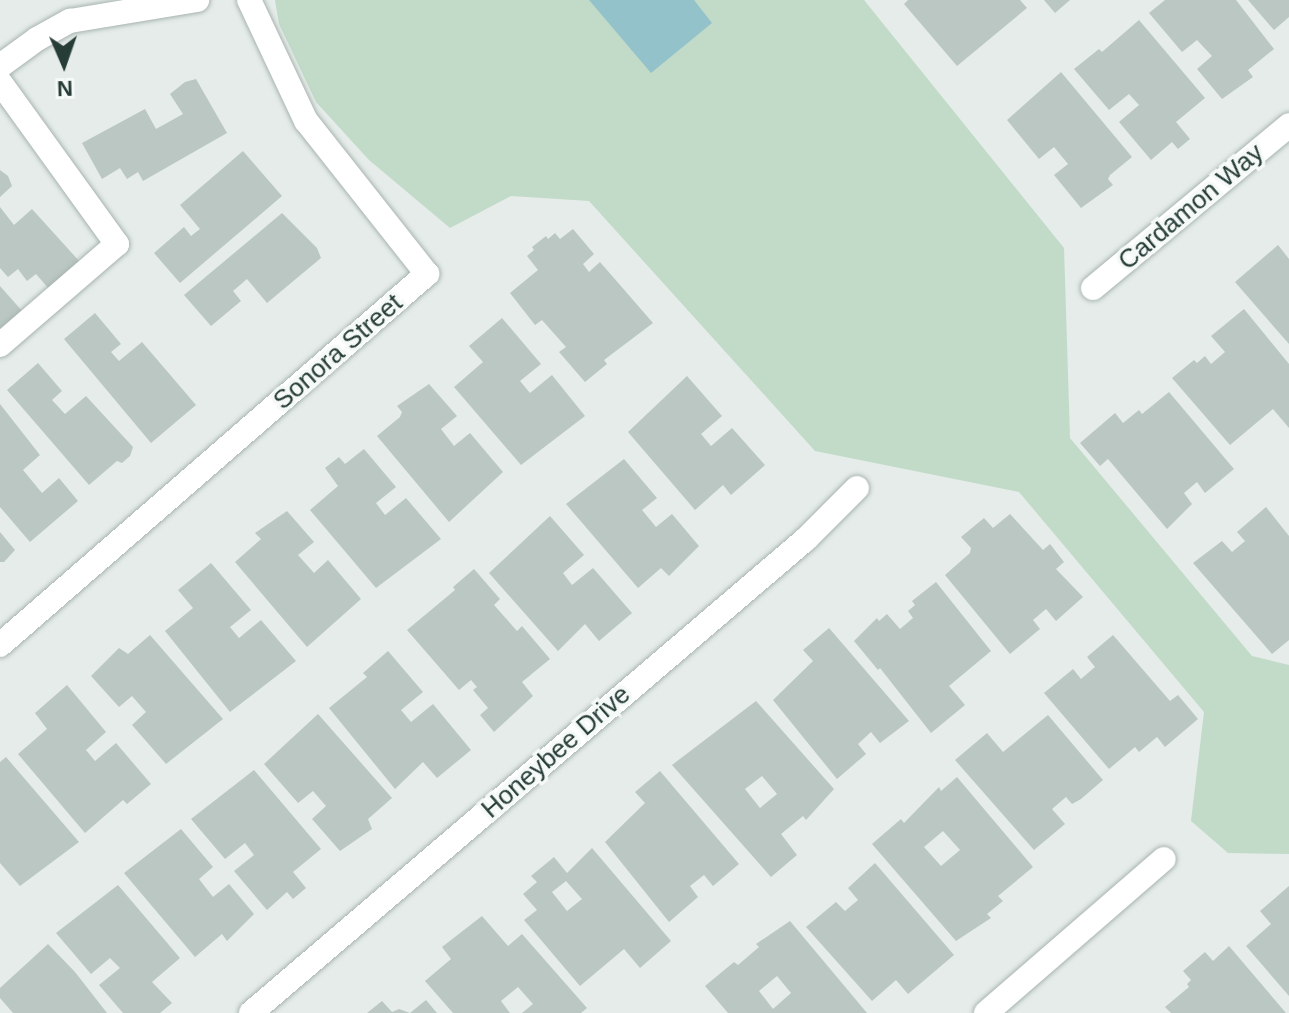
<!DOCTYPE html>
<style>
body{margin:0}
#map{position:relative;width:1289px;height:1013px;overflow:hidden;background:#e5ece9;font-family:Arial,sans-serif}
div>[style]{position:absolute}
.green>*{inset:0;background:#c1dbc8}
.water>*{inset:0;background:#94c2ca}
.building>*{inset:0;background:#bbc7c2}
.roads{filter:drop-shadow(0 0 2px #a8b4b0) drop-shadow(0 0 2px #a8b4b0)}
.minor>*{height:24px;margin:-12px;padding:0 12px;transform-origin:12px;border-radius:12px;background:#fff}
span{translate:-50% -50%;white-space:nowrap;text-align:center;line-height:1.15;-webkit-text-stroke:7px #f5f9f7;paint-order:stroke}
.street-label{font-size:26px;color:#263c36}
.north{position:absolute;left:24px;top:24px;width:80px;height:80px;-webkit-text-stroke:6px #f5f9f7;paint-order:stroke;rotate:178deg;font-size:22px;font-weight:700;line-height:32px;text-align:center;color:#263c36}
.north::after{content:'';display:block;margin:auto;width:28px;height:36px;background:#263c36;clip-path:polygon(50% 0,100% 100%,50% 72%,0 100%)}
</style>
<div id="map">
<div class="green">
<i style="clip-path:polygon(275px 0,864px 0,1064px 248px,1070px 438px,1252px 656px,1289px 665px,1289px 854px,1228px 853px,1191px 821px,1204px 712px,1019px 492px,815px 451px,589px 201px,511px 196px,450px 228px,369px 160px,316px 102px,279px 24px)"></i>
</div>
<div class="water">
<i style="clip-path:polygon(589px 0,694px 0,712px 23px,651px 73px)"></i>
</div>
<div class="building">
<i style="clip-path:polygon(908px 0,1020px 0,1027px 8px,957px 66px,904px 4px)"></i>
<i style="clip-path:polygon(1044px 0,1070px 0,1055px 13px)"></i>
<i style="clip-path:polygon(1165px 0,1236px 0,1274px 49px,1248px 70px,1253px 77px,1222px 99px,1197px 69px,1212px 56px,1197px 40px,1182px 52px,1149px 13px)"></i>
<i style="clip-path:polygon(1248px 0,1289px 0,1289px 17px,1274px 30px)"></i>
<i style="clip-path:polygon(1139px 20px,1205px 98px,1176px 122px,1190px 139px,1178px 149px,1172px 142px,1151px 160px,1119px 122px,1139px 105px,1129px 94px,1109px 110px,1074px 69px,1099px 49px,1102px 52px)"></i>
<i style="clip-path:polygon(1061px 72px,1132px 157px,1110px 175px,1108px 179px,1113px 185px,1081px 208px,1054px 175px,1068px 164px,1054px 147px,1039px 159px,1007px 120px)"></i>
<i style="clip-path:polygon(196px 79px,227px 133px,143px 181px,138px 172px,127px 179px,120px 168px,102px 179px,82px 143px,145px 109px,156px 129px,183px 114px,170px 94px,185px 82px)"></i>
<i style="clip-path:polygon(243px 151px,282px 196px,180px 283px,154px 253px,184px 227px,191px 236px,200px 229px,180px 205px)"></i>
<i style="clip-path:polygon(0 170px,8px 176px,12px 186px,0 197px)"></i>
<i style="clip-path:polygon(0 207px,14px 225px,32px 209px,80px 262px,49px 289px,36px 274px,27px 281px,18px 269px,8px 277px,0 268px)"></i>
<i style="clip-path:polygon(282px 213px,317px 248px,321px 258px,267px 303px,247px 279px,233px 291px,241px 301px,211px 326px,184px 295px)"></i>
<i style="clip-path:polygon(573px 229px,594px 254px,583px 264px,589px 272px,600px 262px,653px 323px,604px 360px,607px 364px,585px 382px,559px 352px,566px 347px,542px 320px,535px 325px,510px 293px,538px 270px,527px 256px,534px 250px,532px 247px,546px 236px,548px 239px,555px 233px,560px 239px)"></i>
<i style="clip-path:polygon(1278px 245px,1289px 259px,1289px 344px,1235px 282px)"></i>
<i style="clip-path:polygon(0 286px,23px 312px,0 331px)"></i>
<i style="clip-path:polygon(1244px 309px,1289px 364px,1289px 428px,1273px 409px,1230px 445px,1172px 378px,1194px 360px,1197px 363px,1205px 356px,1211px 364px,1225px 352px,1211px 336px)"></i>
<i style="clip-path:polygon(95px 313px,121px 344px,111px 352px,119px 361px,142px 342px,196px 405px,151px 443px,64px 339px)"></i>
<i style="clip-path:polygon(502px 318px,541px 364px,520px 381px,530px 393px,552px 375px,585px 416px,521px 465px,454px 387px,483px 362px,469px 346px)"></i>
<i style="clip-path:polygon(38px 363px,62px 391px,52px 400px,65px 414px,86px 396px,133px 447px,130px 456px,122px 463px,117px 461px,89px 485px,7px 390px)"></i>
<i style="clip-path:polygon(687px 376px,722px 416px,701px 434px,711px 446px,732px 428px,765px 465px,731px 495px,723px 485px,695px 510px,628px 432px)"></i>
<i style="clip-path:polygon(429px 384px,457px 416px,441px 429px,454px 446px,470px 433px,503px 472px,449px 522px,377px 436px,400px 417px,402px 412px,397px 406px)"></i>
<i style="clip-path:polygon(1169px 392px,1234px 469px,1205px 493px,1197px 482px,1184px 493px,1192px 504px,1167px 529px,1108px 459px,1100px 466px,1080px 443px,1115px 413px,1123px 423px,1139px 410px,1142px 414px)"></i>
<i style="clip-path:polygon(0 404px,40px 455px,23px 470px,42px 493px,59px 478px,78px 501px,30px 542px,0 507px)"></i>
<i style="clip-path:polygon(364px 449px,396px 487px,376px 503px,385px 515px,406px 498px,441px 539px,376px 588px,310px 510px,338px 486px,325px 468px,339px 457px,345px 464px)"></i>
<i style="clip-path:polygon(624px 459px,657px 498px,642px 510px,656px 527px,672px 514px,699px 546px,669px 576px,661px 568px,638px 588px,566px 504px)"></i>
<i style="clip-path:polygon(1266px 507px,1289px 536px,1289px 640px,1272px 654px,1193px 563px,1222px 541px,1232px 552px,1245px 541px,1237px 532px)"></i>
<i style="clip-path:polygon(287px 511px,314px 542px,298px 555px,314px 573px,328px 560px,361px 599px,307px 647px,235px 562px,261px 539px,255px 533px)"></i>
<i style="clip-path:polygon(1010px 514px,1043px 550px,1050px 544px,1064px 562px,1056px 569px,1083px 597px,1056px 621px,1046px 609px,1033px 620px,1040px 629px,1010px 654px,945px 575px,970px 553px,971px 548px,961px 537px,984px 518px,993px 528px)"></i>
<i style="clip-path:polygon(550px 516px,584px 555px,563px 573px,572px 585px,593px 568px,632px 613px,599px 641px,585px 624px,558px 651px,489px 573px)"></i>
<i style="clip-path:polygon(0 532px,15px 550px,4px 562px,0 562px)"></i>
<i style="clip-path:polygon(211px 563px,251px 610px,230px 627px,239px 638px,261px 620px,296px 661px,230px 712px,165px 631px,193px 608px,178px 590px)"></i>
<i style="clip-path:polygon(474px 569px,500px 599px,494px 605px,517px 631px,522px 626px,550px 659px,522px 682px,533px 696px,494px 732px,480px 715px,488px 708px,473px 690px,477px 687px,471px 680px,459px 690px,407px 630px,455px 590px,453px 587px)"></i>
<i style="clip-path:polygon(936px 582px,991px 651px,949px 686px,965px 705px,931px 733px,880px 668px,878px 670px,854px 641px,877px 618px,879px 621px,887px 614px,900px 629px,913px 618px,908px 611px,915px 605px,912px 601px)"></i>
<i style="clip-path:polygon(829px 628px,909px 721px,880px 743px,871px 732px,858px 744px,866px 754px,837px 779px,773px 700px,813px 661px,803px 650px)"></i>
<i style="clip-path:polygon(150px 635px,223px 719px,166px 764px,132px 725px,146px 712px,132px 696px,119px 707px,91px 676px,119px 648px,128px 654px)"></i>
<i style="clip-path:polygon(1113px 635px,1170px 701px,1178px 695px,1198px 719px,1165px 747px,1157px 737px,1139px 752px,1135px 747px,1109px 769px,1044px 693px,1073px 669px,1081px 679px,1095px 667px,1087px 657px)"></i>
<i style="clip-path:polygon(388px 651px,423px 692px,401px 710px,411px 722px,433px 704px,471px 750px,437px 778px,423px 762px,395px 789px,329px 708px,367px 677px,363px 673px)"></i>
<i style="clip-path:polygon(67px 685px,106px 732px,86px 750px,95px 761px,116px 743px,151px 784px,127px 804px,123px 800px,85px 833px,18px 754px,47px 729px,35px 713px)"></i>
<i style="clip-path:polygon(evenodd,756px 701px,834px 789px,806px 820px,803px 816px,781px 834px,797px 855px,771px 877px,672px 765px,756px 701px,762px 776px,777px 794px,760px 808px,745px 789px,762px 776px)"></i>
<i style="clip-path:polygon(318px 714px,392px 798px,368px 819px,372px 829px,340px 851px,312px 819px,326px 806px,313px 791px,298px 803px,264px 764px)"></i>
<i style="clip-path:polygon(1048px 715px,1103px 780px,1081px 799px,1072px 804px,1066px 797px,1052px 809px,1065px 824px,1034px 850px,955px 760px,987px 733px,1003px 752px)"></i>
<i style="clip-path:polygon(6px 757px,79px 842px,20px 886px,0 863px,0 762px)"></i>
<i style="clip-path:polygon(254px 770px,321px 849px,293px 872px,306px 888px,293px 899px,287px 892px,267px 910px,234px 871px,254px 855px,245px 843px,225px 859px,191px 819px)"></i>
<i style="clip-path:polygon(660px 771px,739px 864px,713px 886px,704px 875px,690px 886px,698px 897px,669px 922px,605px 842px,645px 803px,635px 792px)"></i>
<i style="clip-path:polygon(evenodd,957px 777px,1033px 867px,998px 896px,1003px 901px,987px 914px,991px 918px,956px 941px,872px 844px,901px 819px,904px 823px,939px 787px,941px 791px,957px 777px,943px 831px,960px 850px,941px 866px,924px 847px,943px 831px)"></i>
<i style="clip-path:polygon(181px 829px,213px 867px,199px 879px,213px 897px,229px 884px,254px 914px,227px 941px,222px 934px,195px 957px,124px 873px)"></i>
<i style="clip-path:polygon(evenodd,592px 848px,671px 941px,640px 968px,624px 949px,580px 986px,524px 920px,537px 910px,523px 894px,537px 882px,531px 876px,554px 857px,567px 873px,592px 848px,566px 881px,582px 899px,567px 911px,552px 892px,566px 881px)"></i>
<i style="clip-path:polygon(875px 863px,954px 955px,908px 994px,896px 980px,872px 1001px,806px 927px,836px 902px,845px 911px,858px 900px,848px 888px)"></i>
<i style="clip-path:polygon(118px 885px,180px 958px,152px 982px,172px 1003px,160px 1013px,123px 1013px,99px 985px,120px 968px,110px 958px,91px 974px,56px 933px)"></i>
<i style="clip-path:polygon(1289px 886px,1289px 996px,1246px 946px,1271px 924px,1260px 911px)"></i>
<i style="clip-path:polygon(482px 916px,508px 946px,522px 934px,587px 1008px,581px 1013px,522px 1013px,533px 1004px,518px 987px,501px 1001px,510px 1013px,453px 1013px,425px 981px,451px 959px,442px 947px)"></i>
<i style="clip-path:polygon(evenodd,790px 921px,867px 1013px,728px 1013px,705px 986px,734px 962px,738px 965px,759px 947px,756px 944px,790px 921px,777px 976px,791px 993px,773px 1009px,759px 991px,777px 976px)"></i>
<i style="clip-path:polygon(48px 944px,75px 972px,107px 1013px,13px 1013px,0 998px,0 988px)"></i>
<i style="clip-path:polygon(1229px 946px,1286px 1013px,1171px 1013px,1165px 1007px,1189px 987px,1187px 984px,1191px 980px,1183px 971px,1205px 952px,1213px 961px)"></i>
<i style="clip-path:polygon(426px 1000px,437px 1013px,367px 1013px,382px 1001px,392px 1012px,399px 1009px,410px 1013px)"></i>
</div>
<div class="roads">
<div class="minor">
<i style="left:0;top:66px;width:46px;rotate:-36.1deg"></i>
<i style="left:37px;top:39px;width:38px;rotate:-29deg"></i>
<i style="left:70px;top:21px;width:129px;rotate:-9.4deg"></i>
<i style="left:0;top:82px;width:200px;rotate:54.2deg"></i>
<i style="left:117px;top:244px;width:155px;rotate:139.2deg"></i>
<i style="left:1093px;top:288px;width:255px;rotate:-39.7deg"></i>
<i style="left:0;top:645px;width:566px;rotate:-40.99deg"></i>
<i style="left:427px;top:274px;width:195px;rotate:-128.3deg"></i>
<i style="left:306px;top:121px;width:134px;rotate:-115.2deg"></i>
<i style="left:251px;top:1013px;width:730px;rotate:-40.5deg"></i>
<i style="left:806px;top:539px;width:72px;rotate:-45deg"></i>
<i style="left:986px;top:1013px;width:235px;rotate:-40.9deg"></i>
</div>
</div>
<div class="street-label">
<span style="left:1191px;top:207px;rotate:-40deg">Cardamon Way</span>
<span style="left:338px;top:352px;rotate:-41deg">Sonora Street</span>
<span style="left:556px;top:752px;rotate:-41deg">Honeybee Drive</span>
</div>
<div class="north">N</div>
</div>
